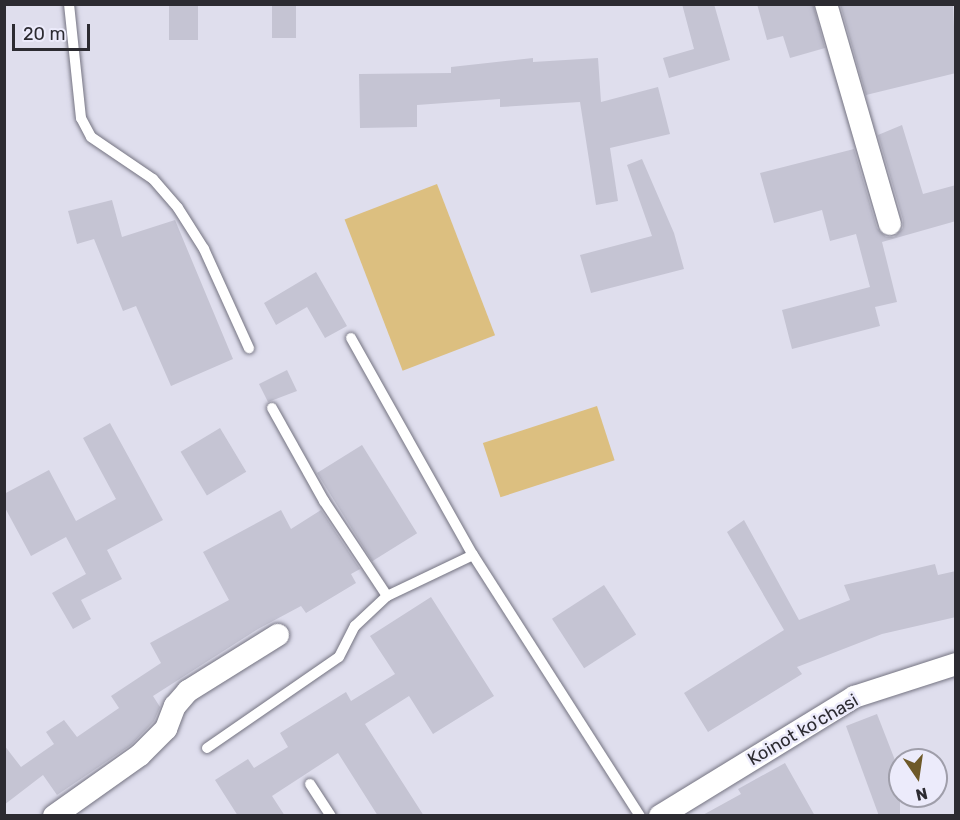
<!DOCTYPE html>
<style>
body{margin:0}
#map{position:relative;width:960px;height:820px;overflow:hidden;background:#dfdeed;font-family:Rubik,sans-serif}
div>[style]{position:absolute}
.green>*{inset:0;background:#dcbf80;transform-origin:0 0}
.building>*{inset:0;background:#c5c4d3;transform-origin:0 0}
.roads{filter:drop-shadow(0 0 2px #747381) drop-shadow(0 0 2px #747381)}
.lane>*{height:10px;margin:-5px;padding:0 5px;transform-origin:5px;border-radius:5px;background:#fff}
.street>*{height:22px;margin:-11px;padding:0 11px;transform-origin:11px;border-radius:11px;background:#fff}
span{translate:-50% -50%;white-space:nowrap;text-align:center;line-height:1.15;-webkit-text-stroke:5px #ecebfb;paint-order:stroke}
.street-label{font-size:18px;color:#2c2b31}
.frame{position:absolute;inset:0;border:6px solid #2c2b31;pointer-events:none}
.north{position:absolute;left:888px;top:748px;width:60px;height:60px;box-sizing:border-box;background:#ecebfb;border:2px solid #9f9eaa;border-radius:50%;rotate:167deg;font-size:16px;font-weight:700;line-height:24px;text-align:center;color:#2c2b31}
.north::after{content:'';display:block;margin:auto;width:21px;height:27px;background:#6e5928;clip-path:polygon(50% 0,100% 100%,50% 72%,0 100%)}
.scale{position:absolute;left:12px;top:24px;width:78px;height:27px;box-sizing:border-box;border:3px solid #2c2b31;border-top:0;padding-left:8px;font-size:18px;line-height:21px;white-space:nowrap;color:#2c2b31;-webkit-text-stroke:4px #ecebfb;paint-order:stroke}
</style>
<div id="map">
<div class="green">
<i style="left:437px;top:184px;width:162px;height:99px;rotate:69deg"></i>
<i style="left:597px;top:406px;width:57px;height:120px;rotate:72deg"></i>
</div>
<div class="building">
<i style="left:169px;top:4px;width:29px;height:36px"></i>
<i style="left:272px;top:4px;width:24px;height:34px"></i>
<i style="clip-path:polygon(682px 4px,714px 4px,730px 60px,669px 78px,663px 58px,694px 49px)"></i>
<i style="clip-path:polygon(757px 4px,813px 4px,825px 48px,790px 58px,783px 36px,767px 40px)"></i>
<i style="clip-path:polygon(840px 4px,953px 4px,956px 73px,866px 95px)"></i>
<i style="clip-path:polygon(533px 58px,533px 62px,598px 58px,601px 102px,658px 87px,670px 134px,610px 148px,618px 201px,596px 205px,580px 102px,500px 107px,500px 99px,417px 105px,417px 127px,360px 128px,359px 74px,451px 73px,451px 67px)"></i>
<i style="clip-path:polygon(902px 125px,923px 194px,956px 185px,956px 221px,882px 242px,897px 302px,875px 307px,880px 326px,792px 349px,782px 310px,870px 287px,856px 234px,830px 241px,822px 210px,774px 223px,760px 173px,854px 149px,877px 228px,886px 237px,894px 237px,903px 228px,903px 220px,878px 135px)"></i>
<i style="clip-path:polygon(642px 159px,674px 233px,684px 269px,591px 293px,580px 255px,652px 236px,627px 165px)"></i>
<i style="clip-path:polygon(112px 200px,122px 237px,175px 220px,233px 359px,171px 386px,136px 306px,123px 311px,94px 239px,77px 244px,68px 211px)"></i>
<i style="clip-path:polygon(316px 272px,347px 326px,325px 338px,307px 307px,276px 325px,264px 303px)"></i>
<i style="clip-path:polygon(287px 370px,297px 391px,268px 402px,259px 384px)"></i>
<i style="clip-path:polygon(110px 423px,163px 520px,107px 550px,122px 579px,81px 600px,91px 619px,73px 629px,52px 593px,86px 574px,66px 537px,31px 556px,4px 506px,4px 494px,49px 470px,76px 521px,116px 499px,83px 438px)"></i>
<i style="left:220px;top:428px;width:51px;height:46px;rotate:59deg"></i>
<i style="left:362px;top:445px;width:104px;height:53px;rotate:58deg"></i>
<i style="clip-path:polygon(281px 510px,291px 529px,321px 510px,360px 569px,351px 574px,356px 583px,306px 613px,301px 606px,258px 629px,153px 696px,160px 707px,154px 721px,131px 745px,57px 795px,43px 775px,4px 805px,4px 745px,21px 767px,54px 744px,46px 732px,64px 720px,77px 737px,119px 708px,111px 696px,161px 663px,150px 643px,229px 600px,203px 552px)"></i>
<i style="clip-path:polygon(744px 520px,799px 620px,850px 600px,844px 585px,935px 564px,938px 575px,956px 571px,956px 617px,882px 634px,797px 667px,802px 674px,708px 732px,684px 693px,784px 630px,727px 532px)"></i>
<i style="left:604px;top:585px;width:59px;height:62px;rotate:57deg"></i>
<i style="clip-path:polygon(431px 597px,494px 696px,433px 734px,409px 696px,365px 724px,424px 816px,378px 816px,338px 753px,272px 796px,285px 816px,238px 816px,215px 780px,248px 759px,254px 768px,288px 747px,280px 733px,346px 692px,351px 701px,395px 674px,370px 636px)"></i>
<i style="clip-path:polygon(877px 714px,900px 773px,900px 816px,879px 816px,846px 726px)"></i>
<i style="clip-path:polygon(785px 763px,815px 816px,701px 816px,741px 794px,738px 789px)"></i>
</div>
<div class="roads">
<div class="lane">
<i style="left:69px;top:4px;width:115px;rotate:84deg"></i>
<i style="left:81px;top:118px;width:21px;rotate:62deg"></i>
<i style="left:91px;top:137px;width:75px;rotate:34.1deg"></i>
<i style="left:153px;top:179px;width:38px;rotate:49deg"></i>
<i style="left:178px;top:208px;width:49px;rotate:57.6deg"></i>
<i style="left:204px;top:249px;width:109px;rotate:65.6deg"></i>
<i style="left:351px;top:338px;width:249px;rotate:60.7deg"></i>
<i style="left:473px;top:555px;width:310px;rotate:57.4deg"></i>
<i style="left:272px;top:408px;width:107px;rotate:60.8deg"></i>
<i style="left:324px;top:501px;width:114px;rotate:56.4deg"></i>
<i style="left:207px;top:748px;width:160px;rotate:-34.6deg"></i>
<i style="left:339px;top:657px;width:35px;rotate:-63deg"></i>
<i style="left:355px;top:626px;width:44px;rotate:-43.2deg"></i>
<i style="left:387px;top:596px;width:95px;rotate:-25.5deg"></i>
<i style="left:310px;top:784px;width:38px;rotate:57deg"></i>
</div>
<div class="street">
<i style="left:826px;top:4px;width:229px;rotate:73.8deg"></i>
<i style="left:54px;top:816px;width:105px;rotate:-35.3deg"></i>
<i style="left:140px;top:755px;width:37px;rotate:-45deg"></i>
<i style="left:166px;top:729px;width:25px;rotate:-69deg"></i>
<i style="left:175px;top:706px;width:20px;rotate:-49deg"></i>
<i style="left:188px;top:691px;width:106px;rotate:-31.9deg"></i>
<i style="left:660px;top:816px;width:228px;rotate:-31.5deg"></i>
<i style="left:854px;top:697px;width:107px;rotate:-17.9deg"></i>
</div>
</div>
<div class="street-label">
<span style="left:803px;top:730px;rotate:-30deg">Koinot ko'chasi</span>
</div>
<div class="frame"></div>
<div class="north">N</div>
<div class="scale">20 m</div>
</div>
